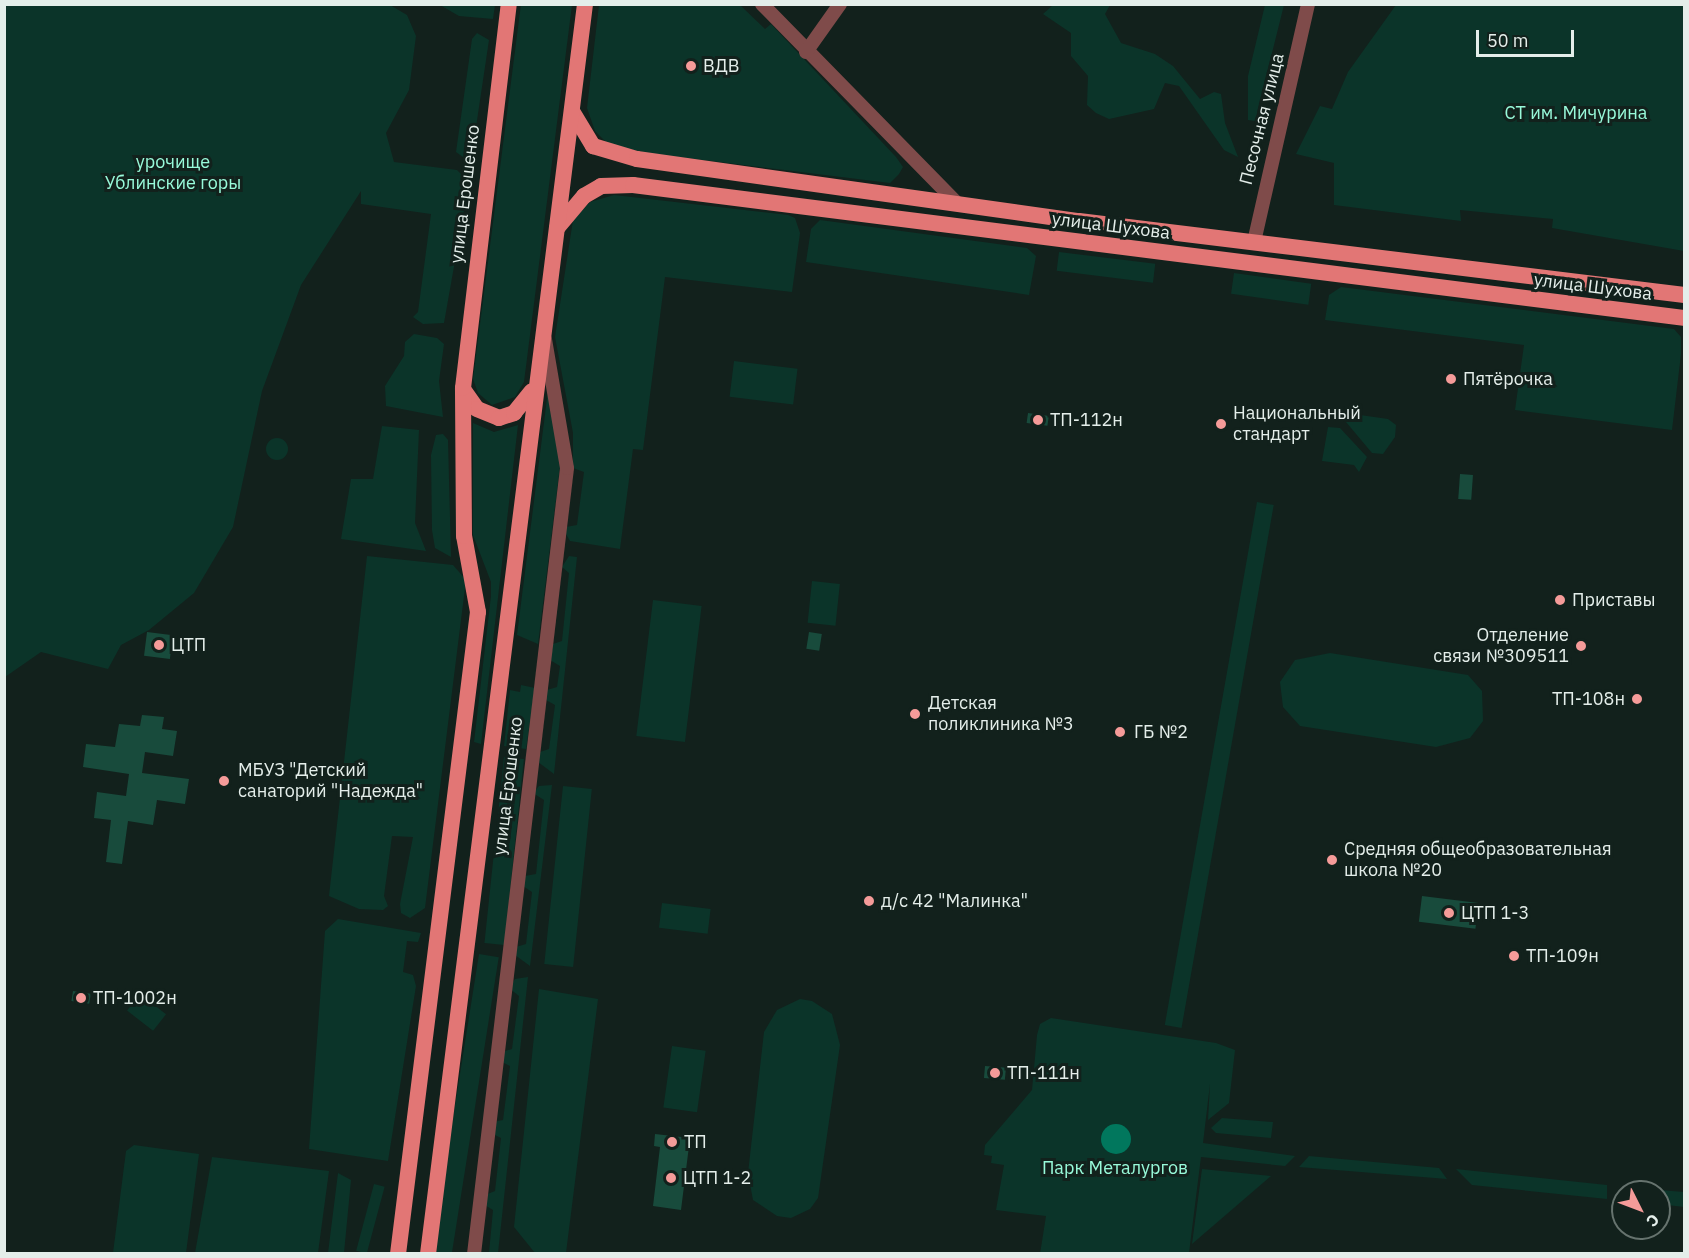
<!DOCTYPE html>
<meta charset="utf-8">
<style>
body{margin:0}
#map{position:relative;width:1689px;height:1258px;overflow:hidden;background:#12211c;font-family:"IBM Plex Sans",sans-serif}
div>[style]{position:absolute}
.green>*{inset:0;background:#0b3429;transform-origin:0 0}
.round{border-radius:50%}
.water>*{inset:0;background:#01775d}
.building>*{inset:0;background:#184b3c;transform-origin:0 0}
.minor>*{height:14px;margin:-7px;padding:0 7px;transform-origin:7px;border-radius:7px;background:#7f4b4a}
.major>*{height:16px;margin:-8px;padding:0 8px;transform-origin:8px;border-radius:8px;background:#e27675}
.dots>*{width:16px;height:16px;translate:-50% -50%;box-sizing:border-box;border:3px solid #12211c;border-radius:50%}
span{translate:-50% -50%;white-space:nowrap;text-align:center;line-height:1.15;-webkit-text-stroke:6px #12211c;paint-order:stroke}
.poi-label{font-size:18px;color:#e4eeea}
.left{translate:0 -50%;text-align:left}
.right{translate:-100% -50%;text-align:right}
.park-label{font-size:18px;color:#98fada}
.street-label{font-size:18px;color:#e4eeea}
.frame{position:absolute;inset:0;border:6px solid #e4eeea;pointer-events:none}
.north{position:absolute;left:1611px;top:1180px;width:60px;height:60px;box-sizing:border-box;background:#12211c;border:2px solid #66736e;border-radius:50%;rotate:132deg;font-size:16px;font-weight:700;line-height:24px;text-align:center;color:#e4eeea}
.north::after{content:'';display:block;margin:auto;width:21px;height:27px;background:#f59b99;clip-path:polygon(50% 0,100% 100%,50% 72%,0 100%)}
.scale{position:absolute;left:1476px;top:30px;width:98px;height:27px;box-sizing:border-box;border:3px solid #e4eeea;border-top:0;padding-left:8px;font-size:18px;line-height:21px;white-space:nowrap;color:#e4eeea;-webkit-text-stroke:4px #12211c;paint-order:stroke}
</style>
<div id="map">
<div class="green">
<i style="clip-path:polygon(521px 4px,572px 5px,524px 382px,515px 397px,492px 405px,478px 393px,473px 379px)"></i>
<i style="clip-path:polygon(390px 5px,407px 15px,416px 36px,409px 90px,386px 133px,394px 162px,457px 170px,469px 182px,444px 323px,423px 324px,413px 317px,418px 312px,431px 214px,361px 204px,361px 191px,301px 285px,262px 391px,233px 527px,194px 593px,149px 630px,121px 645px,108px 669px,41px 652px,5px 677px,5px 5px)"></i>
<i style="clip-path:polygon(440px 5px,495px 4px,495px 5px,493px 19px,459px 16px)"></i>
<i style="clip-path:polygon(599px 5px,740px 5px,765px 29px,771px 24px,896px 157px,903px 167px,899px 174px,890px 183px,646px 153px,608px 144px,595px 131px,587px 108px)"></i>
<i style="clip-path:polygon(1053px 5px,1110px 5px,1105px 14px,1121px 43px,1155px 54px,1173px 66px,1200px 99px,1214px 92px,1221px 94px,1225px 123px,1238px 157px,1224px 150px,1179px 86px,1165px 83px,1154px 109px,1109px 119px,1096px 113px,1087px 105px,1088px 76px,1071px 56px,1071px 33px,1043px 14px)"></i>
<i style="clip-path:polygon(1265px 5px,1284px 5px,1255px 121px,1248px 120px,1248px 76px)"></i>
<i style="clip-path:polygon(1396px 5px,1684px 5px,1684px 251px,1552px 228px,1553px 219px,1460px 210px,1461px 221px,1334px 205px,1334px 163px,1296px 154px,1320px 106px,1332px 109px,1348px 72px)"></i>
<i style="clip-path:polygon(477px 33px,489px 40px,472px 154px,467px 160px,456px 152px,472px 39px)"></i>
<i style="clip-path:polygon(614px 195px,788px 215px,795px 218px,800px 233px,792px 292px,665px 277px,643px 450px,633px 449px,620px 549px,570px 541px,566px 534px,566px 527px,577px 525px,584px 472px,573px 468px,573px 433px,555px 337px,573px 220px,590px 202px)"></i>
<i style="clip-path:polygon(820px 220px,1027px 248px,1036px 256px,1029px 295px,806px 262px,811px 229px)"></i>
<i style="left:1059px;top:252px;width:97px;height:19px;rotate:7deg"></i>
<i style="left:1234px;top:273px;width:78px;height:21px;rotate:8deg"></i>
<i style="clip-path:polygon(1341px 287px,1674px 329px,1681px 337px,1681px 354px,1672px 430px,1515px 410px,1524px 345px,1325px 320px,1329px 295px)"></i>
<i style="clip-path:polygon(414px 334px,437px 338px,444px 344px,439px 381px,443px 417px,386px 406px,385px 386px,404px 356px,405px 342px)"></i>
<i style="left:734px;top:361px;width:64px;height:36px;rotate:7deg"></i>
<i style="clip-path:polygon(549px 383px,561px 458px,538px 644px,517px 635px)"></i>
<i style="clip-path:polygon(1353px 414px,1388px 419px,1396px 425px,1395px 437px,1383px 454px,1372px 453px,1346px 422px)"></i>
<i style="clip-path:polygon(473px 423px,494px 432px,518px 425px,481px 744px,474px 742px,491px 596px,491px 582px,473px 535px)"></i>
<i style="clip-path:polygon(382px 426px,419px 430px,415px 523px,426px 551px,341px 539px,351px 479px,373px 479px)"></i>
<i style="clip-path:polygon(1328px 427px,1340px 428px,1367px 457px,1359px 472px,1354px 465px,1322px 461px)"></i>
<i style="clip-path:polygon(443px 434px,448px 440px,451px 557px,435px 548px,432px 530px,431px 455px,436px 435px)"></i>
<i class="round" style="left:266px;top:438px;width:22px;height:22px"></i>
<i style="left:1257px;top:502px;width:17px;height:531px;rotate:10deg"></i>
<i style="clip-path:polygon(367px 556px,453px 565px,466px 580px,425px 908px,410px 918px,401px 913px,400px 904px,413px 837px,392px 836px,384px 896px,388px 906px,383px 910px,359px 909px,329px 896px)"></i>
<i style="clip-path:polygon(569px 556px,577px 557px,554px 774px,538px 762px,540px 752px,549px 749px,555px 705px,546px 700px,547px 690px,557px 687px,560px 666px,550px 660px,553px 644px,562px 641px,569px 573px,562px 567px)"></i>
<i style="left:812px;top:581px;width:28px;height:42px;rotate:6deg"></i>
<i style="left:653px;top:600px;width:49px;height:137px;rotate:7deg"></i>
<i style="clip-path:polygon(1330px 653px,1468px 675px,1482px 691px,1483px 721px,1470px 738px,1436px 747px,1300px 726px,1283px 707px,1280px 682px,1295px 660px)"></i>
<i style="clip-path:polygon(521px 685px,535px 688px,526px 749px,504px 746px,510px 690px,520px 692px)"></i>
<i style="left:504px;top:757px;width:20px;height:187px;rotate:6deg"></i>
<i style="clip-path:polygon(552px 785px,530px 966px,515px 955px,516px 947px,526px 944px,532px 892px,523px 886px,525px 876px,536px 874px,544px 800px,533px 793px,539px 786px)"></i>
<i style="left:563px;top:786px;width:29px;height:179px;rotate:6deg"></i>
<i style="left:662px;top:903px;width:49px;height:25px;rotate:7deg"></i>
<i style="clip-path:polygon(338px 919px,421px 933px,418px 942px,407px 941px,403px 972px,413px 975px,416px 986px,388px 1161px,309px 1149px,325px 931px)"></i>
<i style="left:479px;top:954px;width:20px;height:301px;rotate:9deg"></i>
<i style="clip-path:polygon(528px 977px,498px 1253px,489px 1253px,493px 1210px,483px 1204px,485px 1195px,495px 1191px,501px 1138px,491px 1133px,493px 1122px,503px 1120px,510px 1066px,500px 1061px,502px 1052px,512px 1049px,519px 996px,509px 988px,515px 979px)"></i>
<i style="clip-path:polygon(539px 989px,598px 999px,566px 1253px,535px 1253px,514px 1227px)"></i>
<i style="left:140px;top:994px;width:33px;height:21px;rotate:38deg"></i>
<i style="clip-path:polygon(800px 999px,812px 1001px,832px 1014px,840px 1045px,818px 1198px,810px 1209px,791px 1218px,777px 1216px,753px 1200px,748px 1173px,764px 1032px,777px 1010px)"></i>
<i style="clip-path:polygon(1051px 1018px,1216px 1043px,1235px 1050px,1229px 1103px,1208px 1120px,1210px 1084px,1203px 1143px,1295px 1156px,1285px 1166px,1201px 1157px,1189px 1253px,1040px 1254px,1046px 1216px,996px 1210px,1004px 1165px,991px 1163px,992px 1156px,984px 1155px,985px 1145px,1032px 1090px,1037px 1035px,1040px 1024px)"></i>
<i style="left:672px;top:1046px;width:34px;height:62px;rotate:8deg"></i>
<i style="clip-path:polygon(1222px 1118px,1273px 1122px,1271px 1138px,1216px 1133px,1211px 1128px)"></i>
<i style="clip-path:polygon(134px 1145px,199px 1154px,186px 1253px,113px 1253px,126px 1151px)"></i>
<i style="clip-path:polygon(1309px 1156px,1439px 1168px,1447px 1179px,1299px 1167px)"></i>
<i style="clip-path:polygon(212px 1157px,329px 1171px,318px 1253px,195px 1253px)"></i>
<i style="clip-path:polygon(1202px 1169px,1271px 1176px,1192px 1244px)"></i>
<i style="clip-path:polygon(1456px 1169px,1607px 1185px,1607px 1199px,1472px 1185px)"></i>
<i style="clip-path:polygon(338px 1173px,351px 1180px,344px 1253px,328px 1253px)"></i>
<i style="left:374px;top:1184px;width:11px;height:69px;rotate:15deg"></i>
<i style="clip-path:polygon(1648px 1189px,1684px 1192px,1684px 1207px,1659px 1204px,1659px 1192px,1646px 1192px)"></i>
</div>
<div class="water">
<i class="round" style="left:1101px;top:1124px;width:30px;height:30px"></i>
</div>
<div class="building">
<i style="left:1028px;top:413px;width:21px;height:10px;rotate:8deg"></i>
<i style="left:1460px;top:474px;width:13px;height:25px;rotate:4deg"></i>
<i style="left:147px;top:632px;width:26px;height:24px;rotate:7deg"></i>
<i style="left:809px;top:632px;width:13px;height:17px;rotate:9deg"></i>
<i style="clip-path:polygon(142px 715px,164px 717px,162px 729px,177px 731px,173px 756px,145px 752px,142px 773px,189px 779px,185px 804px,157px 800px,153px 825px,128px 821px,122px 864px,106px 862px,111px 820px,94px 818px,97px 792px,126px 796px,129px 774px,83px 767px,86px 744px,115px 747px,119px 724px,140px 726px)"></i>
<i style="left:1422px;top:896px;width:57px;height:26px;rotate:7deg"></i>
<i style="left:73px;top:991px;width:18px;height:10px;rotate:9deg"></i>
<i style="left:985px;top:1066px;width:21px;height:12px;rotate:5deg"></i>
<i style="clip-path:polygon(655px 1134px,690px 1138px,681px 1210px,653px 1206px,660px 1147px,654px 1146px)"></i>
</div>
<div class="minor">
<i style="left:762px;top:4px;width:279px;rotate:45.6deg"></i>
<i style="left:806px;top:52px;width:59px;rotate:-54.7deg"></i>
<i style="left:1254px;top:242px;width:244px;rotate:-77.2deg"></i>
<i style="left:474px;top:1254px;width:791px;rotate:-83.25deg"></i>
<i style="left:567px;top:468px;width:131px;rotate:-99.7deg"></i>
</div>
<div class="major">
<i style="left:572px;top:111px;width:41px;rotate:59deg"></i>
<i style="left:593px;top:146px;width:46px;rotate:16.5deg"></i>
<i style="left:637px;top:159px;width:446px;rotate:8deg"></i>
<i style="left:1079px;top:221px;width:610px;rotate:6.97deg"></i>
<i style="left:557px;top:228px;width:42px;rotate:-49.8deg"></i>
<i style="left:584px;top:196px;width:20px;rotate:-30deg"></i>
<i style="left:601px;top:186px;width:32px;rotate:-2deg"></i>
<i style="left:633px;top:185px;width:1059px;rotate:7.21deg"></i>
<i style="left:463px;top:389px;width:24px;rotate:55deg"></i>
<i style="left:477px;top:409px;width:24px;rotate:22deg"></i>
<i style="left:499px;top:418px;width:16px;rotate:-18deg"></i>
<i style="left:514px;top:413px;width:28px;rotate:-51deg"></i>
<i style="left:398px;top:1254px;width:647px;rotate:-82.9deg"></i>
<i style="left:478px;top:612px;width:77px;rotate:-100.4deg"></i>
<i style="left:464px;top:536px;width:148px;rotate:-90.4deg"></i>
<i style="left:463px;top:388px;width:387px;rotate:-83.2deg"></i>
<i style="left:428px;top:1254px;width:1260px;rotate:-82.84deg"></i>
</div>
<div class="dots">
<i style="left:691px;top:66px;background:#f59b99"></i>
<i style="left:1451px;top:379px;background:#f59b99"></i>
<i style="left:1038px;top:420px;background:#f59b99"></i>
<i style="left:1221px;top:424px;background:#f59b99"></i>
<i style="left:1560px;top:600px;background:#f59b99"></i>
<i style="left:159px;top:645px;background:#f59b99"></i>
<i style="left:1581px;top:646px;background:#f59b99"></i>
<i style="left:1637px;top:699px;background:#f59b99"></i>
<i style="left:915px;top:714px;background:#f59b99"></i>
<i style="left:1120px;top:732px;background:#f59b99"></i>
<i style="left:224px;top:781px;background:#f59b99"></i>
<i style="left:1332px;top:860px;background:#f59b99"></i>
<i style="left:869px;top:901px;background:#f59b99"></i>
<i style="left:1449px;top:913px;background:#f59b99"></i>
<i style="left:1514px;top:956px;background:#f59b99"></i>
<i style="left:81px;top:998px;background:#f59b99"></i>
<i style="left:995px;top:1073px;background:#f59b99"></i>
<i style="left:672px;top:1142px;background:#f59b99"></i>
<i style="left:671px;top:1178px;background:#f59b99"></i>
</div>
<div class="poi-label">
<span class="left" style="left:703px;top:66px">ВДВ</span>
<span class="left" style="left:1463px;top:379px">Пятёрочка</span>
<span class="left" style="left:1233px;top:424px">Национальный<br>стандарт</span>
<span class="left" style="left:1050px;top:420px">ТП-112н</span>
<span class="left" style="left:1572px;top:600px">Приставы</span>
<span class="right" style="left:1569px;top:646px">Отделение<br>связи №309511</span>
<span class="left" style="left:171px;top:645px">ЦТП</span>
<span class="right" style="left:1625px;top:699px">ТП-108н</span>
<span class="left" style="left:928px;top:714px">Детская<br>поликлиника №3</span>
<span class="left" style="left:1134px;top:732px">ГБ №2</span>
<span class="left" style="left:238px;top:781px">МБУЗ "Детский<br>санаторий "Надежда"</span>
<span class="left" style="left:1344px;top:860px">Средняя общеобразовательная<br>школа №20</span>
<span class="left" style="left:881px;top:901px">д/с 42 "Малинка"</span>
<span class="left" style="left:1461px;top:913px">ЦТП 1-3</span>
<span class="left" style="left:1526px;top:956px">ТП-109н</span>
<span class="left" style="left:93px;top:998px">ТП-1002н</span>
<span class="left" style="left:1007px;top:1073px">ТП-111н</span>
<span class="left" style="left:684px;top:1142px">ТП</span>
<span class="left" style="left:683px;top:1178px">ЦТП 1-2</span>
</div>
<div class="park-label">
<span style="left:1576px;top:113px">СТ им. Мичурина</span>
<span style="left:173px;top:173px">урочище<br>Ублинские горы</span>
<span style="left:1115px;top:1168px">Парк Металургов</span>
</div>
<div class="street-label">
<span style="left:1262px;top:119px;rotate:-76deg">Песочная улица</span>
<span style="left:465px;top:194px;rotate:-83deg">улица Ерошенко</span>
<span style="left:1111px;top:226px;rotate:7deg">улица Шухова</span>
<span style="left:1593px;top:287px;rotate:7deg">улица Шухова</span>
<span style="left:508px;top:786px;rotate:-83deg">улица Ерошенко</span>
</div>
<div class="frame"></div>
<div class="north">С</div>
<div class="scale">50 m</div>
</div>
